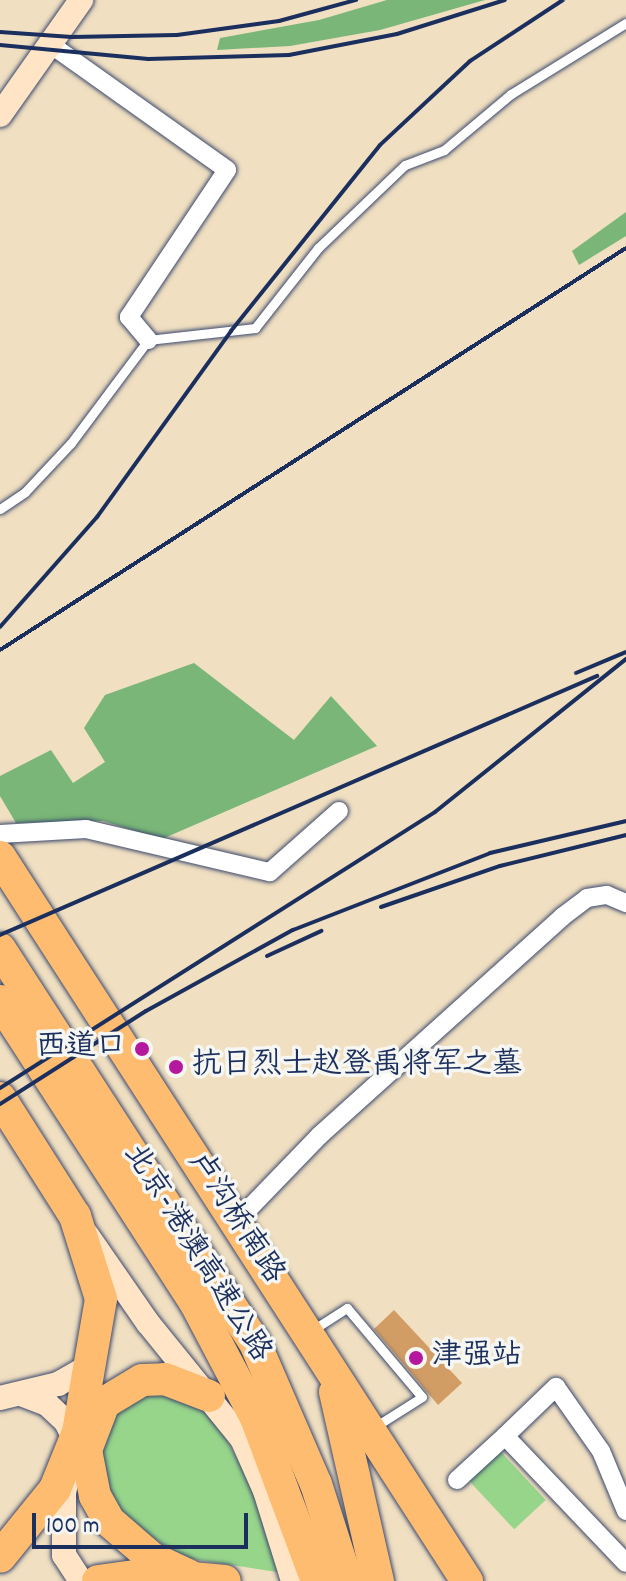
<!DOCTYPE html>
<meta charset="utf-8">
<style>
body{margin:0}
#map{position:relative;width:626px;height:1581px;overflow:hidden;background:#f0dfc1;font-family:Dekko,"LXGW WenKai TC",sans-serif}
div>[style]{position:absolute}
.green>*{inset:0;background:#97d58b;transform-origin:0 0}
.forest>*{inset:0;background:#79b677}
.building>*{inset:0;background:#d29d65}
.roads{filter:drop-shadow(0 0 2px #3b496d) drop-shadow(0 0 2px #3b496d)}
.lane>*{height:9px;margin:-4.5px;padding:0 4.5px;transform-origin:4.5px;border-radius:4.5px;background:#fff}
.street>*{height:18px;margin:-9px;padding:0 9px;transform-origin:9px;border-radius:9px;background:#fff}
.secondary>*{height:24px;margin:-12px;padding:0 12px;transform-origin:12px;border-radius:12px;background:#ffe4c6}
.highway>*{height:32px;margin:-16px;padding:0 16px;transform-origin:16px;border-radius:16px;background:#febc70}
.rail>*{height:4px;margin:-2px;padding:0 2px;transform-origin:2px;border-radius:2px;background:#1b2f5e}
.dots>*{width:22px;height:22px;translate:-50% -50%;box-sizing:border-box;border:4px solid #f6f6f2;border-radius:50%}
span{translate:-50% -50%;white-space:nowrap;text-align:center;line-height:1.15;-webkit-text-stroke:7px #f6f6f2;paint-order:stroke}
.poi-label{font-size:30px;color:#1b2f5e}
.right{translate:-100% -50%;text-align:right}
.left{translate:0 -50%;text-align:left}
.street-label{font-size:30px;color:#1b2f5e}
.scale{position:absolute;left:32px;top:1513px;width:216px;height:36px;box-sizing:border-box;border:4px solid #1b2f5e;border-top:0;padding-left:10px;font-size:24px;line-height:28px;white-space:nowrap;color:#1b2f5e;-webkit-text-stroke:6px #f6f6f2;paint-order:stroke}
</style>
<div id="map">
<div class="green">
<i style="clip-path:polygon(135px 1387px,206px 1403px,303px 1576px,186px 1558px,143px 1532px,114px 1505px,97px 1473px,116px 1400px)"></i>
<i style="left:500px;top:1451px;width:67px;height:43px;rotate:47deg"></i>
</div>
<div class="forest">
<i style="clip-path:polygon(387px 0,485px 0,380px 30px,290px 46px,217px 50px,220px 38px,319px 20px)"></i>
<i style="clip-path:polygon(626px 212px,626px 236px,579px 265px,572px 251px)"></i>
<i style="clip-path:polygon(194px 663px,294px 740px,331px 696px,377px 746px,162px 839px,103px 821px,16px 823px,0 796px,0 776px,51px 750px,73px 783px,105px 762px,84px 728px,105px 695px)"></i>
</div>
<div class="building">
<i style="clip-path:polygon(394px 1310px,462px 1383px,438px 1405px,374px 1329px)"></i>
</div>
<div class="roads">
<div class="lane">
<i style="left:0;top:509px;width:30px;rotate:-34deg"></i>
<i style="left:25px;top:492px;width:67px;rotate:-46.8deg"></i>
<i style="left:71px;top:443px;width:129px;rotate:-53.2deg"></i>
<i style="left:148px;top:340px;width:108px;rotate:-6.4deg"></i>
<i style="left:255px;top:328px;width:102px;rotate:-51.8deg"></i>
<i style="left:318px;top:248px;width:120px;rotate:-43.7deg"></i>
<i style="left:405px;top:165px;width:42px;rotate:-21deg"></i>
<i style="left:444px;top:150px;width:87px;rotate:-39.9deg"></i>
<i style="left:511px;top:94px;width:135px;rotate:-31.7deg"></i>
<i style="left:311px;top:1331px;width:43px;rotate:-32.6deg"></i>
<i style="left:347px;top:1308px;width:116px;rotate:49.9deg"></i>
<i style="left:422px;top:1397px;width:58px;rotate:147.7deg"></i>
</div>
<div class="street">
<i style="left:50px;top:44px;width:217px;rotate:35.4deg"></i>
<i style="left:227px;top:170px;width:177px;rotate:123.7deg"></i>
<i style="left:129px;top:317px;width:30px;rotate:50deg"></i>
<i style="left:0;top:834px;width:86px;rotate:-3.3deg"></i>
<i style="left:86px;top:829px;width:189px;rotate:13.2deg"></i>
<i style="left:270px;top:872px;width:92px;rotate:-41.5deg"></i>
<i style="left:236px;top:1222px;width:120px;rotate:-46deg"></i>
<i style="left:319px;top:1136px;width:327px;rotate:-42deg"></i>
<i style="left:562px;top:917px;width:31px;rotate:-37deg"></i>
<i style="left:587px;top:898px;width:20px;rotate:-9deg"></i>
<i style="left:607px;top:895px;width:21px;rotate:23deg"></i>
<i style="left:505px;top:1436px;width:71px;rotate:-43.9deg"></i>
<i style="left:556px;top:1387px;width:78px;rotate:54.9deg"></i>
<i style="left:601px;top:1451px;width:65px;rotate:67.4deg"></i>
<i style="left:457px;top:1480px;width:65px;rotate:-42.5deg"></i>
<i style="left:505px;top:1436px;width:175px;rotate:46.4deg"></i>
</div>
<div class="secondary">
<i style="left:0;top:115px;width:141px;rotate:-54.8deg"></i>
<i style="left:87px;top:1235px;width:107px;rotate:55.3deg"></i>
<i style="left:148px;top:1323px;width:149px;rotate:51deg"></i>
<i style="left:242px;top:1439px;width:57px;rotate:66.1deg"></i>
<i style="left:265px;top:1491px;width:94px;rotate:72.7deg"></i>
<i style="left:21px;top:1394px;width:28px;rotate:21deg"></i>
<i style="left:47px;top:1404px;width:26px;rotate:43deg"></i>
<i style="left:66px;top:1422px;width:20px;rotate:63deg"></i>
<i style="left:75px;top:1440px;width:54px;rotate:101.7deg"></i>
<i style="left:64px;top:1493px;width:62px;rotate:90deg"></i>
<i style="left:64px;top:1555px;width:31px;rotate:57deg"></i>
<i style="left:0;top:1398px;width:60px;rotate:-13.6deg"></i>
<i style="left:58px;top:1384px;width:40px;rotate:-29.7deg"></i>
</div>
<div class="highway">
<i style="left:0;top:857px;width:862px;rotate:57.18deg"></i>
<i style="left:0;top:949px;width:467px;rotate:57.1deg"></i>
<i style="left:254px;top:1341px;width:156px;rotate:66.6deg"></i>
<i style="left:316px;top:1484px;width:102px;rotate:72.3deg"></i>
<i style="left:0;top:1001px;width:361px;rotate:57.1deg"></i>
<i style="left:196px;top:1304px;width:129px;rotate:62.2deg"></i>
<i style="left:256px;top:1418px;width:174px;rotate:69.5deg"></i>
<i style="left:0;top:1098px;width:140px;rotate:57.6deg"></i>
<i style="left:75px;top:1216px;width:87px;rotate:72.6deg"></i>
<i style="left:101px;top:1299px;width:135px;rotate:99.8deg"></i>
<i style="left:78px;top:1432px;width:61px;rotate:112deg"></i>
<i style="left:55px;top:1489px;width:87px;rotate:129deg"></i>
<i style="left:335px;top:1392px;width:194px;rotate:77.2deg"></i>
<i style="left:188px;top:1575px;width:38px;rotate:-155deg"></i>
<i style="left:153px;top:1559px;width:58px;rotate:-139.2deg"></i>
<i style="left:109px;top:1521px;width:29px;rotate:-119deg"></i>
<i style="left:95px;top:1496px;width:47px;rotate:-101.1deg"></i>
<i style="left:86px;top:1450px;width:50px;rotate:-69deg"></i>
<i style="left:104px;top:1403px;width:44px;rotate:-31.2deg"></i>
<i style="left:142px;top:1380px;width:23px;rotate:-2deg"></i>
<i style="left:165px;top:1379px;width:47px;rotate:21.1deg"></i>
<i style="left:98px;top:1581px;width:51px;rotate:-7.8deg"></i>
<i style="left:149px;top:1574px;width:76px;rotate:5.3deg"></i>
</div>
</div>
<div class="rail">
<i style="left:0;top:32px;width:72px;rotate:4deg"></i>
<i style="left:72px;top:37px;width:105px;rotate:-1.1deg"></i>
<i style="left:177px;top:35px;width:103px;rotate:-7.8deg"></i>
<i style="left:279px;top:21px;width:80px;rotate:-15.3deg"></i>
<i style="left:0;top:45px;width:149px;rotate:5.4deg"></i>
<i style="left:148px;top:59px;width:141px;rotate:-1.6deg"></i>
<i style="left:289px;top:55px;width:110px;rotate:-11deg"></i>
<i style="left:397px;top:34px;width:113px;rotate:-17.5deg"></i>
<i style="left:0;top:627px;width:147px;rotate:-48.6deg"></i>
<i style="left:97px;top:517px;width:229px;rotate:-54.2deg"></i>
<i style="left:231px;top:331px;width:238px;rotate:-51.3deg"></i>
<i style="left:380px;top:145px;width:123px;rotate:-43deg"></i>
<i style="left:470px;top:61px;width:111px;rotate:-33.3deg"></i>
<i style="left:0;top:650px;width:744px;rotate:-32.71deg"></i>
<i style="left:576px;top:673px;width:54px;rotate:-22.8deg"></i>
<i style="left:381px;top:907px;width:126px;rotate:-19deg"></i>
<i style="left:500px;top:866px;width:130px;rotate:-13.8deg"></i>
<i style="left:0;top:935px;width:651px;rotate:-23.45deg"></i>
<i style="left:267px;top:956px;width:60px;rotate:-24.8deg"></i>
<i style="left:0;top:1088px;width:515px;rotate:-32.39deg"></i>
<i style="left:435px;top:812px;width:245px;rotate:-38.7deg"></i>
<i style="left:0;top:1104px;width:173px;rotate:-32.5deg"></i>
<i style="left:146px;top:1011px;width:168px;rotate:-28.9deg"></i>
<i style="left:293px;top:930px;width:212px;rotate:-21.3deg"></i>
<i style="left:490px;top:853px;width:140px;rotate:-13.2deg"></i>
</div>
<div class="dots">
<i style="left:142px;top:1049px;background:#b5179e"></i>
<i style="left:176px;top:1067px;background:#b5179e"></i>
<i style="left:416px;top:1358px;background:#b5179e"></i>
</div>
<div class="poi-label">
<span class="right" style="left:126px;top:1049px">西道口</span>
<span class="left" style="left:192px;top:1067px">抗日烈士赵登禹将军之墓</span>
<span class="left" style="left:432px;top:1358px">津强站</span>
</div>
<div class="street-label">
<span style="left:234px;top:1219px;rotate:57deg">卢沟桥南路</span>
<span style="left:195px;top:1254px;rotate:58deg">北京-港澳高速公路</span>
</div>
<div class="scale">100 m</div>
</div>
